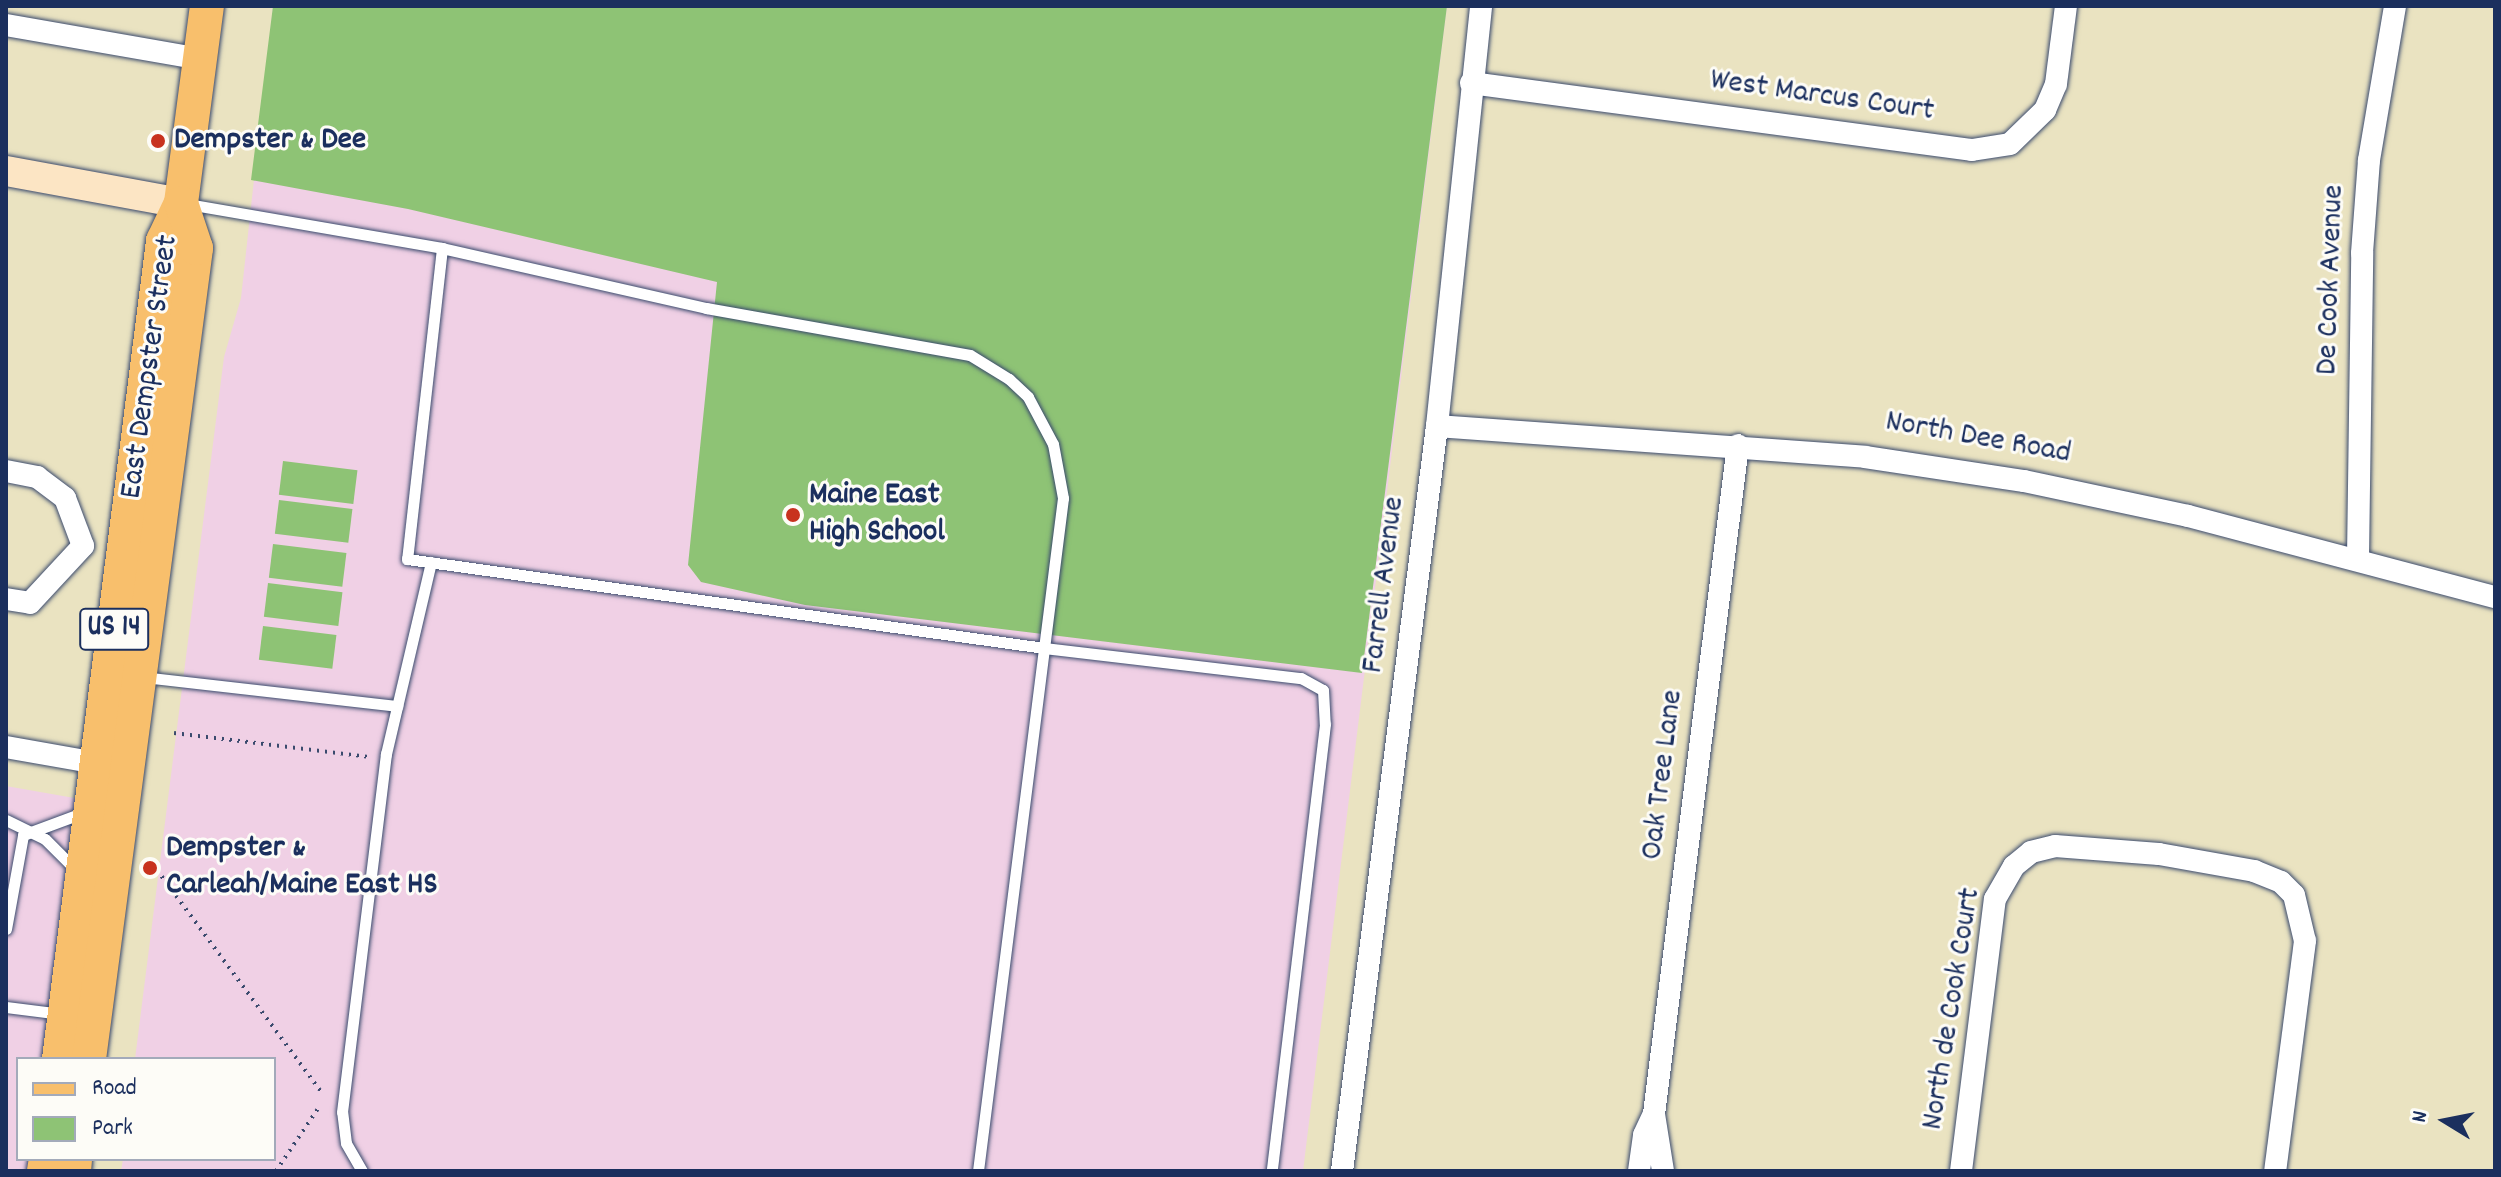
<!DOCTYPE html>
<style>
body{margin:0}
#map{position:relative;width:2501px;height:1177px;overflow:hidden;background:#eae3c1;font-family:Dekko,sans-serif}
div>[style]{position:absolute}
.built>*{inset:0;background:#f0d0e5}
.green>*{inset:0;background:#8ec375;transform-origin:0 0}
.path>*{height:4px;margin-top:-2px;transform-origin:0;background:repeating-linear-gradient(90deg,#3a4a6d 0 2px,transparent 0 8px)}
.roads{filter:drop-shadow(0 0 2px #3a4a6d) drop-shadow(0 0 2px #3a4a6d)}
.lane>*{height:11px;margin:-5.5px;padding:0 5.5px;transform-origin:5.5px;border-radius:5.5px;background:#fff}
.street>*{height:22px;margin:-11px;padding:0 11px;transform-origin:11px;border-radius:11px;background:#fff}
.secondary>*{height:30px;margin:-15px;padding:0 15px;transform-origin:15px;border-radius:15px;background:#fce5c4}
.primary>*{height:34px;margin:-17px;padding:0 17px;transform-origin:17px;border-radius:17px;background:#f8bf6c}
.dots>*{width:22px;height:22px;translate:-50% -50%;box-sizing:border-box;border:4px solid #fdfcf7;border-radius:50%}
span{translate:-50% -50%;white-space:nowrap;text-align:center;line-height:1.15;-webkit-text-stroke:6px #fdfcf7;paint-order:stroke}
.shield-label span{padding:2px 6px;background:#fdfcf7;border:2px solid;border-radius:6px;-webkit-text-stroke-width:0}
.shield-label{font-size:30px;color:#1b2f5e;font-weight:700}
.street-label{font-size:32px;color:#1b2f5e}
.poi-label{font-size:32px;color:#1b2f5e;font-weight:700}
.left{translate:0 -50%;text-align:left}
.frame{position:absolute;inset:0;border:8px solid #1b2f5e;pointer-events:none}
.legend{position:absolute;left:16px;top:1057px;width:260px;height:104px;box-sizing:border-box;background:#fdfcf7;border:2px solid #a3aaba;margin:0;padding:10px 14px;list-style:none;font-size:24px;color:#1b2f5e}
.legend li{display:flex;align-items:center;gap:16px;height:40px}
.legend b{width:40px;border:2px solid #a3aaba}
.north{position:absolute;left:2405px;top:1081px;width:80px;height:80px;-webkit-text-stroke:6px #fdfcf7;paint-order:stroke;rotate:280deg;font-size:22px;font-weight:700;line-height:32px;text-align:center;color:#1b2f5e}
.north::after{content:'';display:block;margin:auto;width:28px;height:36px;background:#1b2f5e;clip-path:polygon(50% 0,100% 100%,50% 72%,0 100%)}
</style>
<div id="map">
<div class="built">
<i style="clip-path:polygon(273px 6px,1447px 6px,1303px 1171px,121px 1171px,123px 1159px,274px 1159px,274px 1059px,135px 1059px,224px 357px,241px 298px)"></i>
<i style="clip-path:polygon(6px 786px,80px 799px,47px 1059px,18px 1059px,18px 1159px,34px 1159px,33px 1171px,6px 1171px)"></i>
</div>
<div class="green">
<i style="clip-path:polygon(273px 6px,1447px 6px,1362px 673px,805px 605px,701px 582px,688px 565px,717px 282px,408px 209px,251px 180px)"></i>
<i style="left:283px;top:461px;width:75px;height:34px;rotate:7deg"></i>
<i style="left:279px;top:500px;width:74px;height:34px;rotate:7deg"></i>
<i style="left:273px;top:544px;width:74px;height:34px;rotate:7deg"></i>
<i style="left:268px;top:583px;width:75px;height:34px;rotate:7deg"></i>
<i style="left:263px;top:626px;width:74px;height:34px;rotate:7deg"></i>
</div>
<div class="path">
<i style="left:174px;top:733px;width:196px;rotate:7deg"></i>
<i style="left:157px;top:870px;width:277px;rotate:53.5deg"></i>
<i style="left:276px;top:1171px;width:77px;rotate:-56.1deg"></i>
</div>
<div class="roads">
<div class="lane">
<i style="left:188px;top:204px;width:258px;rotate:9.8deg"></i>
<i style="left:442px;top:248px;width:271px;rotate:12.8deg"></i>
<i style="left:706px;top:308px;width:268px;rotate:10.1deg"></i>
<i style="left:970px;top:355px;width:46px;rotate:31.6deg"></i>
<i style="left:1009px;top:379px;width:26px;rotate:43deg"></i>
<i style="left:1028px;top:397px;width:53px;rotate:62deg"></i>
<i style="left:1053px;top:444px;width:55px;rotate:79.5deg"></i>
<i style="left:1063px;top:498px;width:678px;rotate:97.2deg"></i>
<i style="left:442px;top:248px;width:313px;rotate:96.4deg"></i>
<i style="left:407px;top:559px;width:643px;rotate:7.95deg"></i>
<i style="left:1044px;top:648px;width:259px;rotate:6.7deg"></i>
<i style="left:1301px;top:678px;width:25px;rotate:29deg"></i>
<i style="left:1323px;top:690px;width:34px;rotate:87deg"></i>
<i style="left:1325px;top:724px;width:450px;rotate:96.8deg"></i>
<i style="left:143px;top:677px;width:256px;rotate:6.5deg"></i>
<i style="left:6px;top:820px;width:43px;rotate:26deg"></i>
<i style="left:45px;top:839px;width:44px;rotate:45deg"></i>
<i style="left:6px;top:929px;width:96px;rotate:-79.7deg"></i>
<i style="left:23px;top:835px;width:66px;rotate:-20.4deg"></i>
<i style="left:6px;top:1007px;width:56px;rotate:7.1deg"></i>
<i style="left:362px;top:1171px;width:32px;rotate:-120deg"></i>
<i style="left:346px;top:1143px;width:31px;rotate:-97deg"></i>
<i style="left:342px;top:1112px;width:361px;rotate:-83deg"></i>
<i style="left:386px;top:754px;width:197px;rotate:-76.8deg"></i>
</div>
<div class="street">
<i style="left:6px;top:25px;width:197px;rotate:9.9deg"></i>
<i style="left:1471px;top:83px;width:505px;rotate:7.62deg"></i>
<i style="left:1972px;top:150px;width:38px;rotate:-9deg"></i>
<i style="left:2010px;top:144px;width:49px;rotate:-44.2deg"></i>
<i style="left:2045px;top:110px;width:28px;rotate:-67deg"></i>
<i style="left:2056px;top:84px;width:79px;rotate:-82.7deg"></i>
<i style="left:1437px;top:426px;width:429px;rotate:4.1deg"></i>
<i style="left:1865px;top:457px;width:161px;rotate:8.6deg"></i>
<i style="left:2024px;top:481px;width:168px;rotate:12deg"></i>
<i style="left:2188px;top:516px;width:318px;rotate:14.8deg"></i>
<i style="left:6px;top:471px;width:32px;rotate:11deg"></i>
<i style="left:37px;top:477px;width:35px;rotate:37deg"></i>
<i style="left:65px;top:498px;width:51px;rotate:69.4deg"></i>
<i style="left:2358px;top:558px;width:305px;rotate:-89.2deg"></i>
<i style="left:2362px;top:253px;width:93px;rotate:-85.7deg"></i>
<i style="left:2369px;top:160px;width:156px;rotate:-80.4deg"></i>
<i style="left:6px;top:599px;width:24px;rotate:9deg"></i>
<i style="left:30px;top:603px;width:78px;rotate:-47.1deg"></i>
<i style="left:6px;top:747px;width:104px;rotate:10deg"></i>
<i style="left:1342px;top:1171px;width:751px;rotate:-82.73deg"></i>
<i style="left:1437px;top:426px;width:422px;rotate:-84deg"></i>
<i style="left:1639px;top:1171px;width:36px;rotate:-82deg"></i>
<i style="left:1644px;top:1135px;width:23px;rotate:-65deg"></i>
<i style="left:1663px;top:1171px;width:58px;rotate:-99deg"></i>
<i style="left:1654px;top:1114px;width:674px;rotate:-82.84deg"></i>
<i style="left:1961px;top:1171px;width:274px;rotate:-82.9deg"></i>
<i style="left:1995px;top:899px;width:38px;rotate:-60deg"></i>
<i style="left:2014px;top:866px;width:22px;rotate:-39deg"></i>
<i style="left:2031px;top:852px;width:25px;rotate:-14deg"></i>
<i style="left:2055px;top:846px;width:104px;rotate:4.4deg"></i>
<i style="left:2159px;top:854px;width:97px;rotate:10.1deg"></i>
<i style="left:2254px;top:871px;width:29px;rotate:22deg"></i>
<i style="left:2281px;top:882px;width:18px;rotate:45deg"></i>
<i style="left:2294px;top:895px;width:47px;rotate:76.6deg"></i>
<i style="left:2305px;top:941px;width:232px;rotate:97.4deg"></i>
</div>
<div class="secondary">
<i style="left:6px;top:171px;width:178px;rotate:10.4deg"></i>
</div>
<div class="primary">
<i style="left:59px;top:1059px;width:825px;rotate:-82.75deg"></i>
<i style="left:163px;top:241px;width:42px;rotate:-64.7deg"></i>
<i style="left:181px;top:203px;width:199px;rotate:-82.5deg"></i>
<i style="left:89px;top:1059px;width:818px;rotate:-82.48deg"></i>
<i style="left:196px;top:248px;width:47px;rotate:-108.4deg"></i>
<i style="left:44px;top:1171px;width:12px;rotate:-81deg"></i>
<i style="left:74px;top:1171px;width:12px;rotate:-85deg"></i>
</div>
</div>
<div class="dots">
<i style="left:158px;top:141px;background:#c8321e"></i>
<i style="left:793px;top:515px;background:#c8321e"></i>
<i style="left:150px;top:868px;background:#c8321e"></i>
</div>
<div class="shield-label">
<span style="left:114px;top:629px">US 14</span>
</div>
<div class="street-label">
<span style="left:1822px;top:97px;rotate:8deg">West Marcus Court</span>
<span style="left:2332px;top:280px;rotate:-88deg">De Cook Avenue</span>
<span style="left:151px;top:367px;rotate:-82deg">East Dempster Street</span>
<span style="left:1978px;top:439px;rotate:10deg">North Dee Road</span>
<span style="left:1385px;top:585px;rotate:-83deg">Farrell Avenue</span>
<span style="left:1664px;top:775px;rotate:-83deg">Oak Tree Lane</span>
<span style="left:1953px;top:1009px;rotate:-81deg">North de Cook Court</span>
</div>
<div class="poi-label">
<span class="left" style="left:174px;top:141px">Dempster &amp; Dee</span>
<span class="left" style="left:809px;top:515px">Maine East<br>High School</span>
<span class="left" style="left:166px;top:868px">Dempster &amp;<br>Carleah/Maine East HS</span>
</div>
<div class="frame"></div>
<ul class="legend">
<li><b style="height:10px;background:#f8bf6c"></b>Road</li>
<li><b style="height:22px;background:#8ec375"></b>Park</li>
</ul>
<div class="north">N</div>
</div>
